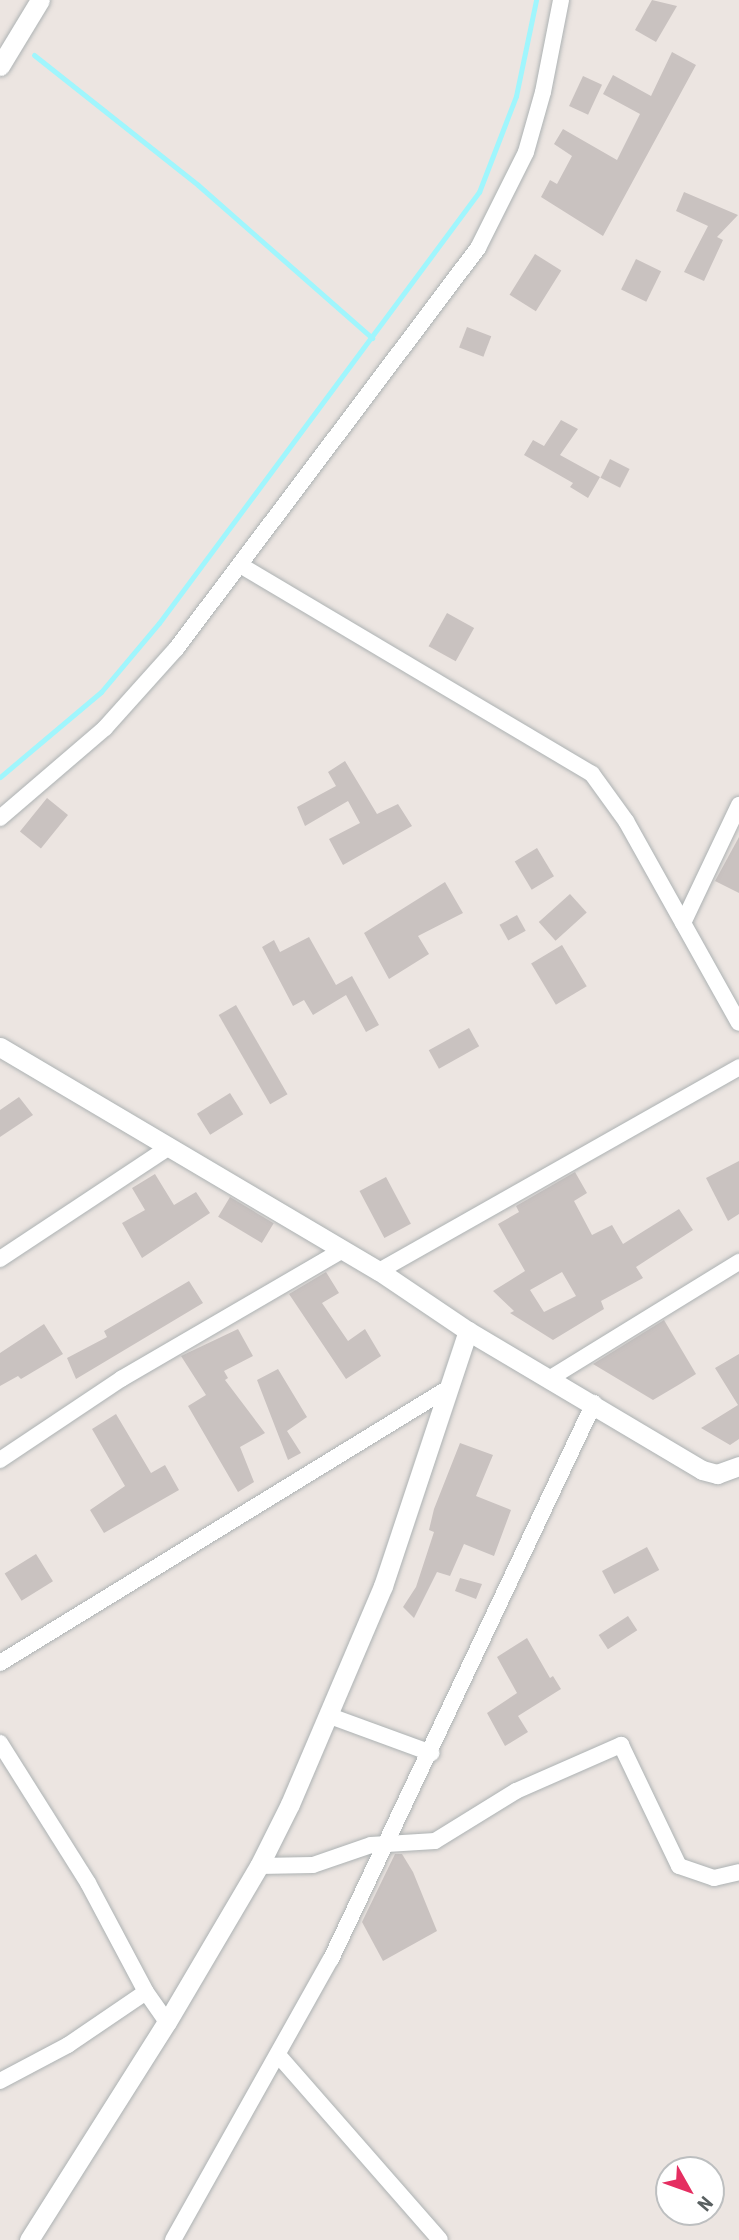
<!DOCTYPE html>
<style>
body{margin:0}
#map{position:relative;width:739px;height:2240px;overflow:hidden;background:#ece5e1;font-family:"Roboto Condensed",sans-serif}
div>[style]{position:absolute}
.stream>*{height:5px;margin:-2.5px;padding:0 2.5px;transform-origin:2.5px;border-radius:2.5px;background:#a0f6fd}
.building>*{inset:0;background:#c9c2c0;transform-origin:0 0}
.roads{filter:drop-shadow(0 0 2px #adb2b3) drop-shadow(0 0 2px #adb2b3)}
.minor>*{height:16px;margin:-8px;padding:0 8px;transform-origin:8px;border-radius:8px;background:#fff}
.tertiary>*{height:19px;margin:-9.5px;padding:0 9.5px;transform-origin:9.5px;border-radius:9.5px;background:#fff}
span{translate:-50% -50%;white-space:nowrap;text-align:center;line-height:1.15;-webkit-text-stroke:7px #fff;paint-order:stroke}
.north{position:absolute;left:655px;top:2156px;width:70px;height:70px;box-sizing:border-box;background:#fff;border:2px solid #bdbfc0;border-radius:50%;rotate:130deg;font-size:19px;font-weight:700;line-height:28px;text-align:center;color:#596061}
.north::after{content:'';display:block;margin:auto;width:24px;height:32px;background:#e52e61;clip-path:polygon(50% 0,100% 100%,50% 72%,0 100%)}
</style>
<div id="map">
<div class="stream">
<i style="left:34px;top:55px;width:209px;rotate:38.4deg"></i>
<i style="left:198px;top:185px;width:232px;rotate:41.3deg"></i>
<i style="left:0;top:777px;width:132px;rotate:-40.1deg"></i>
<i style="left:101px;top:692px;width:90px;rotate:-50deg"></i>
<i style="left:159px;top:623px;width:537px;rotate:-53.41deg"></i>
<i style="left:479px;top:192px;width:103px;rotate:-68.9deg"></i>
<i style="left:516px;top:96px;width:98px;rotate:-78.2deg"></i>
</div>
<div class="building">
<i style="clip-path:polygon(652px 0,677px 6px,656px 42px,635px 30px)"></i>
<i style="clip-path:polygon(672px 52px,696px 65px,603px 236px,541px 197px,550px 180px,557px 184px,572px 156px,554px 144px,563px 129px,617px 160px,640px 114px,603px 94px,613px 75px,651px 96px)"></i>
<i style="left:583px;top:76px;width:21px;height:33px;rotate:25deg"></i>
<i style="clip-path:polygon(684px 192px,738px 215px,717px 237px,723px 240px,704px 281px,684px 272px,708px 226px,676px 211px)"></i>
<i style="left:535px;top:254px;width:31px;height:48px;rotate:32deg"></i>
<i style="left:636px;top:259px;width:28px;height:34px;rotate:26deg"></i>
<i style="left:467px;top:327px;width:26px;height:22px;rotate:21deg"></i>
<i style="clip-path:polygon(561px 420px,578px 429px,560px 455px,600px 477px,588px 498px,570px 487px,573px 483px,524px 455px,533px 440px,544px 446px)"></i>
<i style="left:610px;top:459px;width:22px;height:21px;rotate:27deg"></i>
<i style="left:447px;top:613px;width:31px;height:38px;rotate:29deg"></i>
<i style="clip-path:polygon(345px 761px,377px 814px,398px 804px,412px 826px,343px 865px,329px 839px,360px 823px,348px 801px,305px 826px,297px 807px,336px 786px,328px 772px)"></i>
<i style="left:47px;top:798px;width:27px;height:43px;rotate:39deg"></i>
<i style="clip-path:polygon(739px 837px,739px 893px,715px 881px)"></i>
<i style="left:537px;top:848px;width:33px;height:26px;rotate:59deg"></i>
<i style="clip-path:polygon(445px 882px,463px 913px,418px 936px,429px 954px,389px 979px,364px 933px)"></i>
<i style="left:570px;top:894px;width:25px;height:42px;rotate:48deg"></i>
<i style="left:517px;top:915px;width:18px;height:20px;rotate:61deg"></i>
<i style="clip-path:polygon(309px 937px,336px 985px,352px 976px,379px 1025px,366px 1032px,346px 995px,313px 1015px,304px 1000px,293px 1006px,262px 947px,274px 940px,280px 952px)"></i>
<i style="left:562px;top:945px;width:48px;height:36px;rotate:59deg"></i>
<i style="left:236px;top:1005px;width:103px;height:20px;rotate:60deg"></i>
<i style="left:469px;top:1028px;width:21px;height:46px;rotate:61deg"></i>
<i style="left:230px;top:1093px;width:25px;height:39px;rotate:58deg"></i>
<i style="clip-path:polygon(19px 1097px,33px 1115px,0 1137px,0 1110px)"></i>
<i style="clip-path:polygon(739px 1161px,739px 1214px,728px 1221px,706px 1178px)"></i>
<i style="clip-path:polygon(evenodd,575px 1172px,587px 1193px,574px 1201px,592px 1235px,612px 1225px,623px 1244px,679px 1209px,693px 1230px,636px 1267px,643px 1278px,601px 1301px,604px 1309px,553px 1340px,510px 1313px,514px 1311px,493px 1291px,525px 1271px,498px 1224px,519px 1212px,516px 1206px,575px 1172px,562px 1272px,576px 1296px,544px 1312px,530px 1290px,562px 1272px)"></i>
<i style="clip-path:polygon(155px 1174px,174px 1205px,196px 1192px,210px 1213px,142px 1258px,122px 1223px,145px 1210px,132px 1188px)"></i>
<i style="left:386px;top:1177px;width:53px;height:30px;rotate:62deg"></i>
<i style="left:230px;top:1197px;width:51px;height:23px;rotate:31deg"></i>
<i style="clip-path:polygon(326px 1272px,339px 1293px,322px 1303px,348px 1341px,365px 1329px,381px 1356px,346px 1379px,289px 1294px)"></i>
<i style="clip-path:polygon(189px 1281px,203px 1303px,76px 1379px,67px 1358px,107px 1337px,104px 1331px)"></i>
<i style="clip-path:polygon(664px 1320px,696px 1374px,680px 1384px,653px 1400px,593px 1364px)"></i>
<i style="clip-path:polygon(44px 1324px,63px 1354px,21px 1379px,18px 1376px,0 1386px,0 1353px)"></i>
<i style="clip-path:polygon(238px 1329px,253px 1356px,224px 1371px,228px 1378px,225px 1380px,265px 1433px,240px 1447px,254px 1482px,238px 1492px,188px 1406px,206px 1395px,181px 1356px)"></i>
<i style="clip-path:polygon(739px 1354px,739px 1439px,730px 1445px,701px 1428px,738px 1405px,715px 1368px)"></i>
<i style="clip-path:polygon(278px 1369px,307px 1417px,287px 1431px,301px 1453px,288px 1460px,257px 1380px)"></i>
<i style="clip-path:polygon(116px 1414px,151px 1473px,165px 1465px,179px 1490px,104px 1533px,90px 1510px,125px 1486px,92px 1429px)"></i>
<i style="clip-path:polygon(460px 1443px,493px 1455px,476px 1496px,511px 1510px,494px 1556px,464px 1544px,450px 1576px,437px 1572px,414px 1618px,403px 1607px,416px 1587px,434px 1532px,429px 1530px,434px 1509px)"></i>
<i style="left:647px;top:1547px;width:26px;height:51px;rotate:62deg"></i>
<i style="left:36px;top:1554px;width:32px;height:37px;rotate:58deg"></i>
<i style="clip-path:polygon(460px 1578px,482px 1584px,476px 1599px,455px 1591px)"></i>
<i style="left:628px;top:1616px;width:17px;height:35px;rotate:57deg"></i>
<i style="clip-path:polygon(527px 1638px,550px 1678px,553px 1676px,561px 1689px,518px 1716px,528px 1732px,505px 1746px,487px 1713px,517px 1693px,497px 1657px)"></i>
<i style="clip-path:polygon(395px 1854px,402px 1854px,413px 1872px,437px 1931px,383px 1961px,362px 1922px)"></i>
</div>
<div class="roads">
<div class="minor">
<i style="left:240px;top:565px;width:409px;rotate:30.7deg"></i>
<i style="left:592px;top:774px;width:58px;rotate:54.1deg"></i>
<i style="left:626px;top:821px;width:231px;rotate:60.8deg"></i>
<i style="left:0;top:818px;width:138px;rotate:-40.6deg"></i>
<i style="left:105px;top:728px;width:106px;rotate:-48.1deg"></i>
<i style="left:176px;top:649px;width:502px;rotate:-53.02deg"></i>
<i style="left:478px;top:248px;width:107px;rotate:-63.4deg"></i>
<i style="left:526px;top:152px;width:62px;rotate:-74.2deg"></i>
<i style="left:543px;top:92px;width:94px;rotate:-78.9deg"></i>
<i style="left:683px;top:923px;width:131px;rotate:-64.6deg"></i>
<i style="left:0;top:1259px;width:203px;rotate:-33.5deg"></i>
<i style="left:379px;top:1271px;width:414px;rotate:-29.5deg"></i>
<i style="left:552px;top:1377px;width:220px;rotate:-31.6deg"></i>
<i style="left:0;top:1460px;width:146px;rotate:-33.8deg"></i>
<i style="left:121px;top:1379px;width:257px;rotate:-30.2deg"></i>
<i style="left:0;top:1663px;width:524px;rotate:-31.51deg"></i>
<i style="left:330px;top:1716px;width:108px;rotate:20.1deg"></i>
<i style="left:0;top:1743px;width:165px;rotate:57.8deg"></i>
<i style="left:88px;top:1883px;width:123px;rotate:62deg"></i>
<i style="left:146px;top:1992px;width:37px;rotate:55deg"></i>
<i style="left:259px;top:1866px;width:54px;rotate:-1.1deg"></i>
<i style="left:313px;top:1865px;width:61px;rotate:-19deg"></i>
<i style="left:371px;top:1845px;width:64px;rotate:-3.6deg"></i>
<i style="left:435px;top:1841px;width:95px;rotate:-31.7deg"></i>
<i style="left:516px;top:1791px;width:115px;rotate:-23.7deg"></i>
<i style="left:621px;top:1745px;width:134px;rotate:64.4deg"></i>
<i style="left:679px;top:1866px;width:37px;rotate:19deg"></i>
<i style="left:714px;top:1878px;width:26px;rotate:-13deg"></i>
<i style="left:279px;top:2056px;width:244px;rotate:48.8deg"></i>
<i style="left:0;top:2081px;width:77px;rotate:-27.9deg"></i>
<i style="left:68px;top:2045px;width:94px;rotate:-34.2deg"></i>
<i style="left:173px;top:2240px;width:322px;rotate:-60.7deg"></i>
<i style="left:331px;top:1959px;width:615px;rotate:-64.68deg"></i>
</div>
<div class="tertiary">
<i style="left:0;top:66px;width:77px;rotate:-58.8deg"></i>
<i style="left:0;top:1047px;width:440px;rotate:30.6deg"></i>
<i style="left:379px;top:1271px;width:107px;rotate:34deg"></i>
<i style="left:468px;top:1331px;width:272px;rotate:30.7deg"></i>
<i style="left:702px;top:1470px;width:16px;rotate:15deg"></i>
<i style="left:717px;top:1474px;width:23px;rotate:-20deg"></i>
<i style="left:29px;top:2240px;width:258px;rotate:-57.7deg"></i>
<i style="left:167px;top:2022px;width:181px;rotate:-59.5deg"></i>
<i style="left:259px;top:1866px;width:69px;rotate:-63.4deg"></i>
<i style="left:290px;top:1804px;width:237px;rotate:-66.9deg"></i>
<i style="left:383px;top:1586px;width:269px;rotate:-71.6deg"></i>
</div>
</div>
<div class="north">N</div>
</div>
